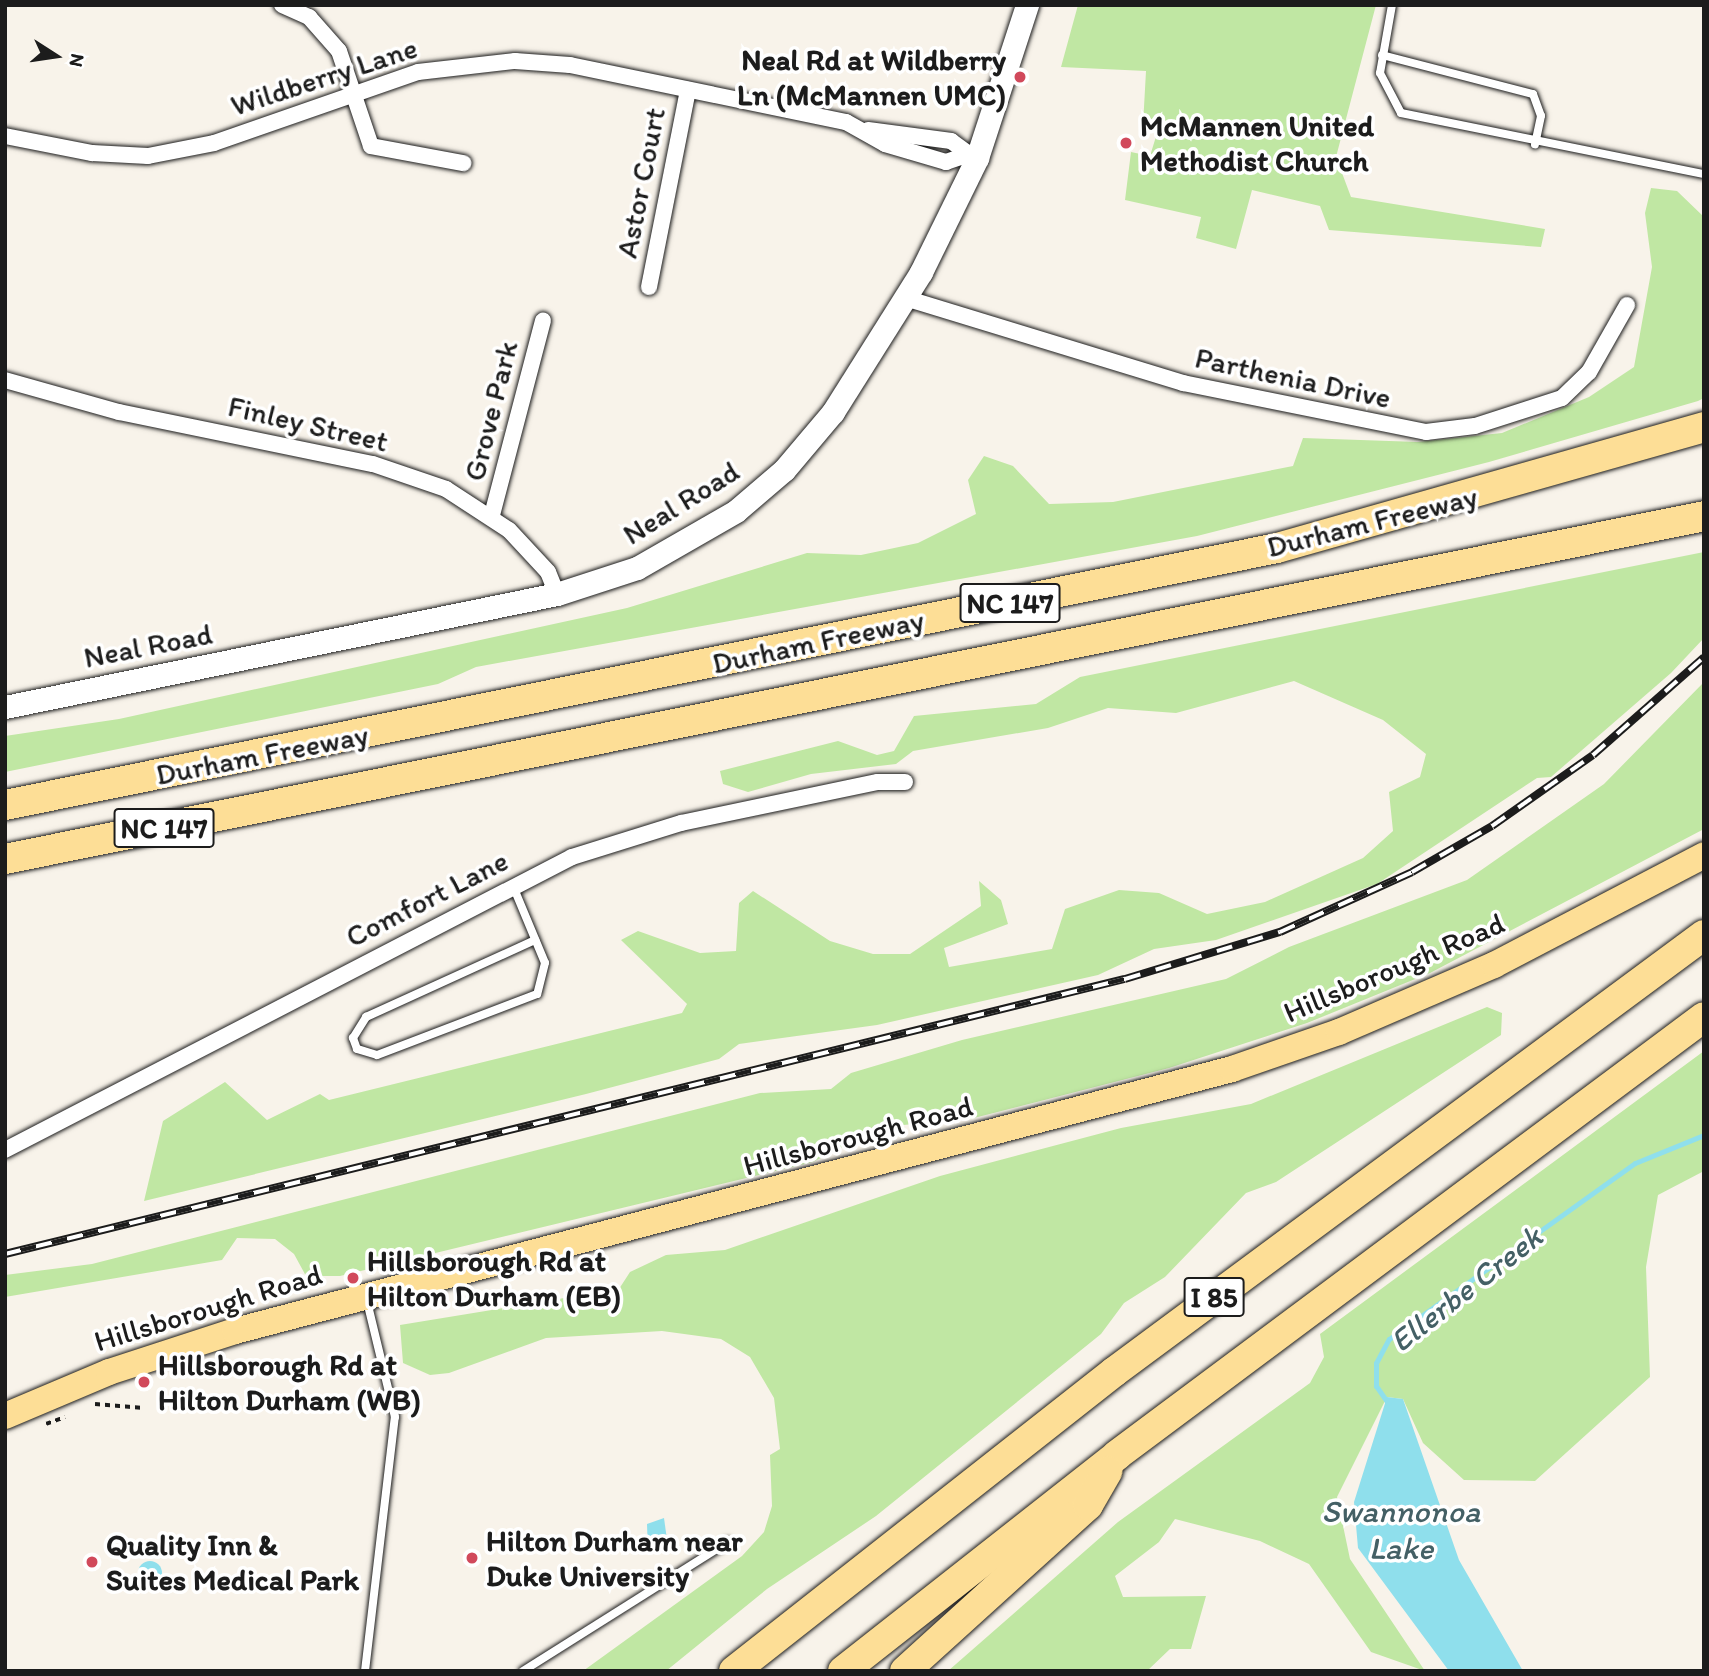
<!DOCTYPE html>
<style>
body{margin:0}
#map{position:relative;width:1709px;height:1676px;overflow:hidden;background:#f8f3ea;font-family:Itim,sans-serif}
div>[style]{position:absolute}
.green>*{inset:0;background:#c0e7a3}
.water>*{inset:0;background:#8fdfec}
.round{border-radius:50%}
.stream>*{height:5px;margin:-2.5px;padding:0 2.5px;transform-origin:2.5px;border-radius:2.5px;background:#8fdfec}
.path>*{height:3.5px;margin-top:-1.75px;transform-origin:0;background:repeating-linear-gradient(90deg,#1c1c1c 0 5px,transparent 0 10px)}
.roads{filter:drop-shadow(0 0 2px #1c1c1c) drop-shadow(0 0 2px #1c1c1c)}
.lane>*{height:8px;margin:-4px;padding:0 4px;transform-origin:4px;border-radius:4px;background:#fff}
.street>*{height:16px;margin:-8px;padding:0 8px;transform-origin:8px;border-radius:8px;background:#fff}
.secondary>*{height:23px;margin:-11.5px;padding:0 11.5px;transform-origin:11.5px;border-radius:11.5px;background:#fff}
.primary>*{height:26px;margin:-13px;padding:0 13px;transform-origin:13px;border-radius:13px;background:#fdde96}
.highway>*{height:30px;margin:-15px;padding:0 15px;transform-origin:15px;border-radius:15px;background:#fdde96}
.rail>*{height:8px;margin-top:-4px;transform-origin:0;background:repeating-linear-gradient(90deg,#fff 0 16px,#1c1c1c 0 32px);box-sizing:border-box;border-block:2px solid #1c1c1c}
.dots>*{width:19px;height:19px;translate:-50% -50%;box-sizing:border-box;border:4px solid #fff;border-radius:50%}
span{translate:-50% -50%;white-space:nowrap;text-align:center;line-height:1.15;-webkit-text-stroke:7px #fff;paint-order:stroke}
.shield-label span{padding:2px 5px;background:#fff;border:2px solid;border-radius:5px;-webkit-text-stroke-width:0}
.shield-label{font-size:28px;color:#1c1c1c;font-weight:700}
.poi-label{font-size:30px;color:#1c1c1c;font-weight:700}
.right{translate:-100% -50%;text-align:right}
.left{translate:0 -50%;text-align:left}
.street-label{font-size:30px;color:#1c1c1c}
.water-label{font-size:32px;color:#446065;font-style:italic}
.frame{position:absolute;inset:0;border:7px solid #1c1c1c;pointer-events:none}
.north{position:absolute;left:21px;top:21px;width:70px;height:70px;-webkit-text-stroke:5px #fff;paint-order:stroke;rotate:102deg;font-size:19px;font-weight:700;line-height:28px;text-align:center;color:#1c1c1c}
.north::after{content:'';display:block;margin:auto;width:24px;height:32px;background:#1c1c1c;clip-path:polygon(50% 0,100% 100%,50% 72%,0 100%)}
</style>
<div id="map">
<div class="green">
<i style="clip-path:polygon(1078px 5px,1376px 5px,1336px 157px,1351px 197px,1545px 229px,1541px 247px,1329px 230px,1320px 206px,1252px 190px,1236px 249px,1196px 238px,1201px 217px,1125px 200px,1131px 152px,1150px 156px,1158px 130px,1143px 125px,1146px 71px,1061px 67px)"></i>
<i style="clip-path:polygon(1651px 188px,1677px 191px,1704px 217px,1704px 398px,1698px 401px,1489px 462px,1197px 536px,476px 667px,438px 684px,5px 772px,5px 736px,119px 719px,627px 608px,807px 553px,861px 555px,918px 543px,976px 514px,968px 480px,984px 456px,1013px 466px,1049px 504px,1113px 502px,1293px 466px,1303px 438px,1418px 442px,1502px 433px,1589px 397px,1634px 367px,1652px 267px,1645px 213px)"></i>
<i style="clip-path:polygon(1704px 552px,1704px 638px,1671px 673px,1551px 777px,1537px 778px,1377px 884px,1216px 940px,1154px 949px,1098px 975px,877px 1025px,739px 1044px,719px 1059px,586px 1094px,144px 1201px,163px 1121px,225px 1082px,267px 1120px,320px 1094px,329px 1100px,682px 1013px,687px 1004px,621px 940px,638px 931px,700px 953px,736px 951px,739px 903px,753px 891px,830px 941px,873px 954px,910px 954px,981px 906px,979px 881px,1001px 900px,1008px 924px,944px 948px,949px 967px,1052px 949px,1065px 909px,1119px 890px,1159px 893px,1207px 914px,1265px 902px,1363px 858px,1393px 831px,1389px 792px,1420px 777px,1426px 754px,1383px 720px,1294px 681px,1176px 713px,1108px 708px,1048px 728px,913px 751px,896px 764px,811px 774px,748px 792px,723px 784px,720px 771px,838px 741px,877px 755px,894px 751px,914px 716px,1036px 704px,1080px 677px)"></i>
<i style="clip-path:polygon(1704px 682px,1704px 829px,1430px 973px,1307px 1023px,1169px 1068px,970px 1119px,881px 1127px,813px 1162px,340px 1276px,306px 1276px,294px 1254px,275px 1239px,237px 1238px,222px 1260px,5px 1297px,5px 1275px,92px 1264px,760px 1093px,831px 1089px,851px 1073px,962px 1040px,1226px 979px,1289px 947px,1467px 880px,1604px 784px)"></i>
<i style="clip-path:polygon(1487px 1007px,1502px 1013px,1501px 1035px,1276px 1182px,1246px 1193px,1165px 1277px,1124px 1303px,1101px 1334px,876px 1516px,767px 1589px,666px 1671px,583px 1671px,742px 1556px,764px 1532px,772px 1506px,770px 1455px,780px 1449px,774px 1398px,750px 1357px,721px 1339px,662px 1331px,546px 1338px,449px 1373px,430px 1375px,403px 1363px,400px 1325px,619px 1289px,630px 1272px,666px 1255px,725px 1250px,940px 1176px,1121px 1128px,1251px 1104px)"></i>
<i style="clip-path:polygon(1704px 1051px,1704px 1171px,1658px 1195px,1646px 1267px,1650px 1377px,1535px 1481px,1464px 1480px,1423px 1443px,1403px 1399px,1387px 1397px,1337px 1497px,1350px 1559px,1425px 1671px,1371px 1652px,1309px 1564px,1260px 1541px,1175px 1519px,1159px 1542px,1115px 1576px,1123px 1597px,1206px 1596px,1191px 1649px,1170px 1649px,1147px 1671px,948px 1671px,1118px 1522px,1310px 1383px,1324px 1357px,1320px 1334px)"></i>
</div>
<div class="water">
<i style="clip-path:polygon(1387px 1397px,1403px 1399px,1459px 1560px,1523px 1671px,1449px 1671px,1358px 1548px,1354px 1502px)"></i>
<i style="clip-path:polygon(664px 1518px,668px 1547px,648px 1553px,647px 1524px)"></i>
<i class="round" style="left:138px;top:1561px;width:24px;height:24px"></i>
</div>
<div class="stream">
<i style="left:1388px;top:1403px;width:21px;rotate:-125deg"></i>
<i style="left:1376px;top:1386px;width:23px;rotate:-90deg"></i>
<i style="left:1376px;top:1363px;width:27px;rotate:-62deg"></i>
<i style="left:1389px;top:1339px;width:302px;rotate:-35.6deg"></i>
<i style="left:1635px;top:1163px;width:74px;rotate:-22.1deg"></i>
</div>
<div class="path">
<i style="left:95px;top:1404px;width:49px;rotate:4.7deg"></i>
<i style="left:46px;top:1424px;width:20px;rotate:-20deg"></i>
</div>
<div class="roads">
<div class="lane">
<i style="left:1392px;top:5px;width:69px;rotate:100deg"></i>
<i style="left:1380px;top:73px;width:45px;rotate:62.3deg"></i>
<i style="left:1401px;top:113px;width:309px;rotate:11.4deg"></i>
<i style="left:1382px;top:55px;width:156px;rotate:14.5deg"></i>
<i style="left:1533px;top:94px;width:23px;rotate:70deg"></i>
<i style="left:1541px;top:116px;width:29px;rotate:102deg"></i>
<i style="left:513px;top:886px;width:83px;rotate:67.4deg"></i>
<i style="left:545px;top:963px;width:32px;rotate:104deg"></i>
<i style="left:537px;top:994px;width:171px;rotate:159.1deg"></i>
<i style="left:377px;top:1055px;width:21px;rotate:-163deg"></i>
<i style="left:357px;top:1049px;width:12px;rotate:-110deg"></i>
<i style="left:353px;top:1038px;width:25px;rotate:-58deg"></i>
<i style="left:366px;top:1017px;width:186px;rotate:-24.5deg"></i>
<i style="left:365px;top:1671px;width:256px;rotate:-83.3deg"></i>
<i style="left:395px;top:1417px;width:119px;rotate:-103.6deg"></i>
<i style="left:523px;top:1671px;width:242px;rotate:-32.2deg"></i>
</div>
<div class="street">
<i style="left:282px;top:5px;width:30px;rotate:24deg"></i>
<i style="left:309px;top:17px;width:45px;rotate:48.6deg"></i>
<i style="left:339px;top:51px;width:100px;rotate:71.4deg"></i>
<i style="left:371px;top:146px;width:94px;rotate:10.5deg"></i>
<i style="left:868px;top:130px;width:84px;rotate:7.5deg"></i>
<i style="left:951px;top:141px;width:27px;rotate:36deg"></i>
<i style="left:5px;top:136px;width:89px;rotate:11.1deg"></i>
<i style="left:92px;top:153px;width:56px;rotate:3.1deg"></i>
<i style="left:148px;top:156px;width:67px;rotate:-11.1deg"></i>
<i style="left:214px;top:143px;width:216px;rotate:-19.2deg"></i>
<i style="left:418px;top:72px;width:98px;rotate:-6.5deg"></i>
<i style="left:515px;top:61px;width:55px;rotate:4.2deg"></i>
<i style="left:570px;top:65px;width:282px;rotate:11.7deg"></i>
<i style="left:846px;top:122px;width:45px;rotate:29.4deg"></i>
<i style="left:885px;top:144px;width:64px;rotate:16.4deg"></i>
<i style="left:946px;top:162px;width:21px;rotate:-19deg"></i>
<i style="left:649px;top:287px;width:201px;rotate:-78.8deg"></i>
<i style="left:905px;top:298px;width:291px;rotate:17deg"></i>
<i style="left:1183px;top:383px;width:248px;rotate:11.4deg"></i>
<i style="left:1426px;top:432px;width:49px;rotate:-7deg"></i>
<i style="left:1475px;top:426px;width:91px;rotate:-17.8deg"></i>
<i style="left:1562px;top:398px;width:37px;rotate:-44deg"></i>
<i style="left:1589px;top:372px;width:77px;rotate:-60.4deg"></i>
<i style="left:5px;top:380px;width:118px;rotate:15.7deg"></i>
<i style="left:119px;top:412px;width:259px;rotate:11.6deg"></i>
<i style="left:373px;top:464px;width:77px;rotate:18.9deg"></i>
<i style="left:446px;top:489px;width:75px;rotate:33.1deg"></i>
<i style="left:509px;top:530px;width:57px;rotate:47.1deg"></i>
<i style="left:548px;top:572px;width:24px;rotate:68deg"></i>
<i style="left:492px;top:515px;width:201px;rotate:-75.3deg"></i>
<i style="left:5px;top:1150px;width:638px;rotate:-27.33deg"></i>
<i style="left:572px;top:857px;width:114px;rotate:-17.3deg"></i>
<i style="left:681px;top:823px;width:201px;rotate:-11.8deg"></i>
<i style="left:878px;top:782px;width:27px"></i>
</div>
<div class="secondary">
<i style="left:5px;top:707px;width:563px;rotate:-11.57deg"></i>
<i style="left:557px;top:594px;width:84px;rotate:-18deg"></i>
<i style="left:637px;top:568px;width:114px;rotate:-29.9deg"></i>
<i style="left:736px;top:511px;width:63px;rotate:-40.5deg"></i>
<i style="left:784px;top:470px;width:76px;rotate:-49.8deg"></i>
<i style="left:833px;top:412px;width:165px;rotate:-57.8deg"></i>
<i style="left:921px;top:272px;width:127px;rotate:-63.8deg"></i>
<i style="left:977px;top:158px;width:161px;rotate:-71.9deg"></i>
</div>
<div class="primary">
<i style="left:5px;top:1416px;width:113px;rotate:-22.9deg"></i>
<i style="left:109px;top:1372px;width:133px;rotate:-18deg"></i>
<i style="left:235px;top:1331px;width:1031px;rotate:-14.72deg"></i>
<i style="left:1232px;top:1069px;width:113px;rotate:-19.1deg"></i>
<i style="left:1339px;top:1032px;width:169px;rotate:-23.4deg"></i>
<i style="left:1494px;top:965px;width:237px;rotate:-27.6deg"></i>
</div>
<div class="highway">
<i style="left:5px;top:805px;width:1298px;rotate:-11.42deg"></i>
<i style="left:1277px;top:548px;width:444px;rotate:-15.8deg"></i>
<i style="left:5px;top:859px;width:1733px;rotate:-11.41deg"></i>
<i style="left:734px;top:1671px;width:484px;rotate:-38.2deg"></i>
<i style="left:1114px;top:1372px;width:734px;rotate:-36.53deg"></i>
<i style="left:843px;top:1671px;width:349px;rotate:-38.2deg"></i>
<i style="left:1117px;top:1455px;width:732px;rotate:-36.73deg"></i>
<i style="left:905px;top:1671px;width:247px;rotate:-42.2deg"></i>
<i style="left:1088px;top:1505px;width:39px;rotate:-60deg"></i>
</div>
</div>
<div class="rail">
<i style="left:5px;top:1254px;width:1153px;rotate:-13.8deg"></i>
<i style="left:1125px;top:979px;width:162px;rotate:-16.9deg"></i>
<i style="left:1280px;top:932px;width:145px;rotate:-24.4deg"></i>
<i style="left:1412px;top:872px;width:92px;rotate:-29.9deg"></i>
<i style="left:1492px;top:826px;width:123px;rotate:-35.1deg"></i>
<i style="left:1593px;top:755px;width:148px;rotate:-41.4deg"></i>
</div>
<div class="dots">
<i style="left:1020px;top:77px;background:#d1495b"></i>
<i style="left:1126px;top:143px;background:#d1495b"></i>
<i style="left:353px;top:1278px;background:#d1495b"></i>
<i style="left:144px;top:1382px;background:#d1495b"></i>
<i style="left:472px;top:1558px;background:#d1495b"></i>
<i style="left:92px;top:1562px;background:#d1495b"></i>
</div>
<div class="shield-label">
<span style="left:1010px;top:603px">NC 147</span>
<span style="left:164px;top:828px">NC 147</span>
<span style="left:1214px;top:1297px">I 85</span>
</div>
<div class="poi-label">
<span class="right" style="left:1006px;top:77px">Neal Rd at Wildberry<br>Ln (McMannen UMC)</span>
<span class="left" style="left:1140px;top:143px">McMannen United<br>Methodist Church</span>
<span class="left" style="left:367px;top:1278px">Hillsborough Rd at<br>Hilton Durham (EB)</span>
<span class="left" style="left:158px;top:1382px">Hillsborough Rd at<br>Hilton Durham (WB)</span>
<span class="left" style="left:486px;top:1558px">Hilton Durham near<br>Duke University</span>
<span class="left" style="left:106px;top:1562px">Quality Inn &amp;<br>Suites Medical Park</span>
</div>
<div class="street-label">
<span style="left:324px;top:77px;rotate:-18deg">Wildberry Lane</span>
<span style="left:641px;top:183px;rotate:-79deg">Astor Court</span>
<span style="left:1293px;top:378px;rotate:12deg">Parthenia Drive</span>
<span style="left:491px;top:411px;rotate:-76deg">Grove Park</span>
<span style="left:308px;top:424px;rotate:13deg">Finley Street</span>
<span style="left:681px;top:503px;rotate:-32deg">Neal Road</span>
<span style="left:1372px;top:522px;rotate:-14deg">Durham Freeway</span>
<span style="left:818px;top:642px;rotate:-12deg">Durham Freeway</span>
<span style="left:148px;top:646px;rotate:-11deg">Neal Road</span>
<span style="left:262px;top:755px;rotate:-11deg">Durham Freeway</span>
<span style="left:427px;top:899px;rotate:-27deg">Comfort Lane</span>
<span style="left:1394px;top:968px;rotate:-23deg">Hillsborough Road</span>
<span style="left:858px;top:1136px;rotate:-15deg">Hillsborough Road</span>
<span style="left:208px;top:1308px;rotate:-17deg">Hillsborough Road</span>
</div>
<div class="water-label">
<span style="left:1466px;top:1289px;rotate:-38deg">Ellerbe Creek</span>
<span style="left:1401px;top:1530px">Swannonoa<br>Lake</span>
</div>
<div class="frame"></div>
<div class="north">N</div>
</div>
